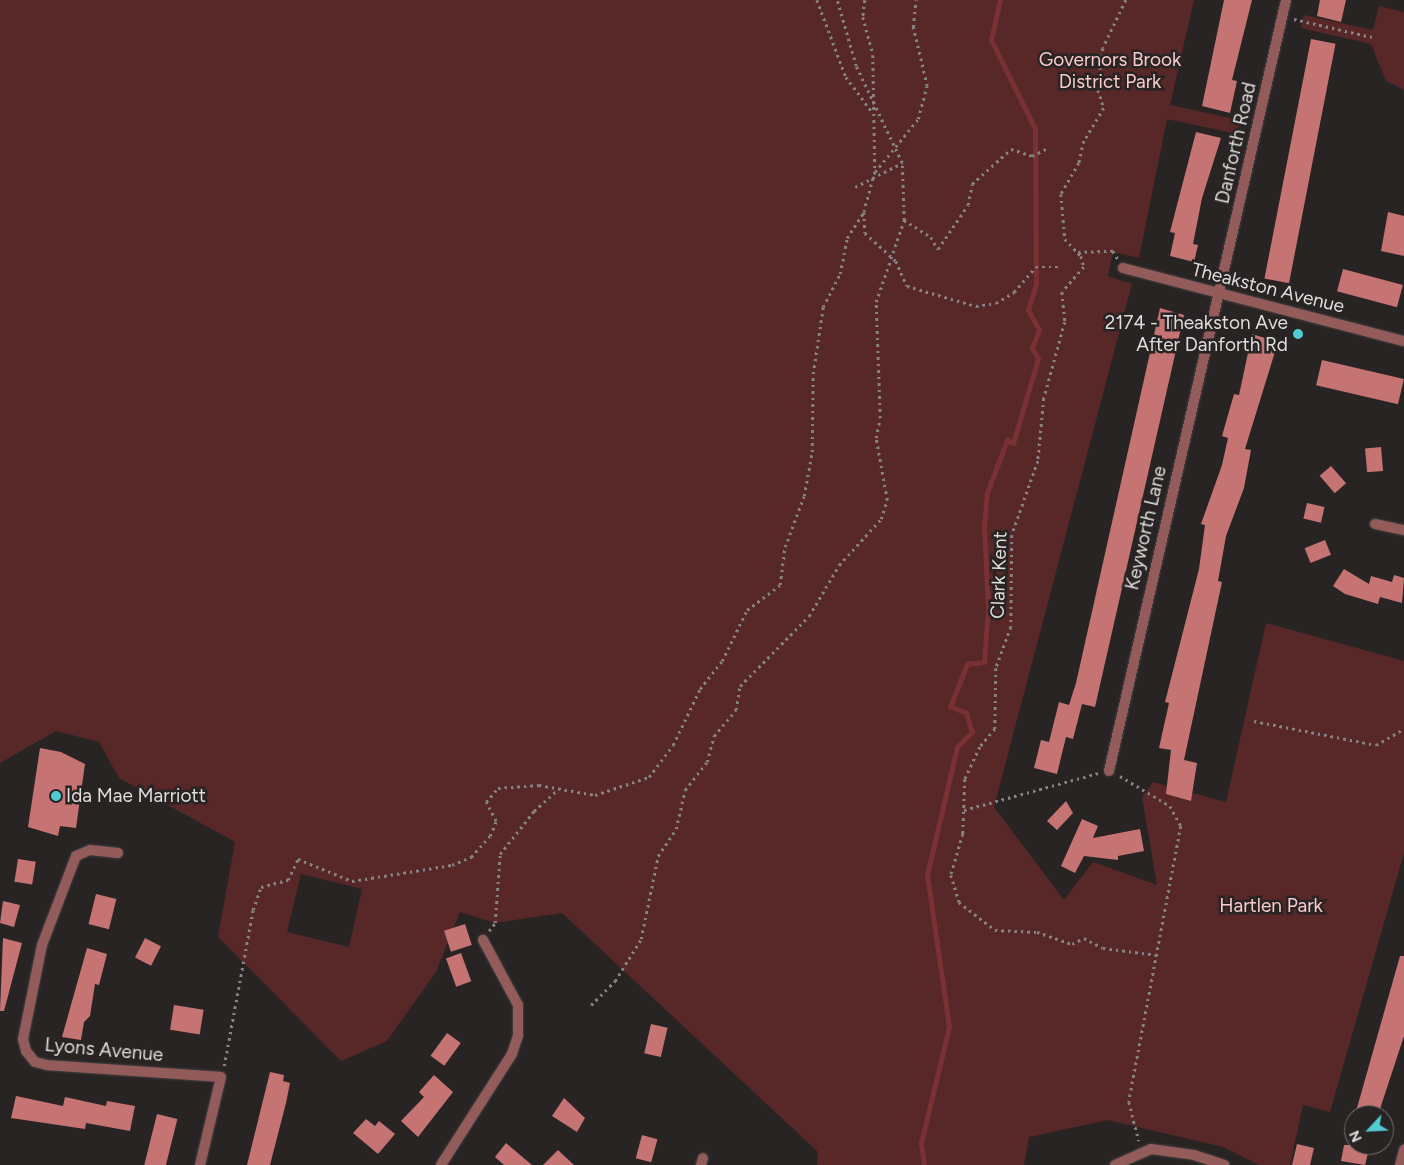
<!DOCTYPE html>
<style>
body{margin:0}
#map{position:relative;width:1404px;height:1165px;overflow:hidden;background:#292424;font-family:Figtree,sans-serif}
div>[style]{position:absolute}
.green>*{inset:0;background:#582728}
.stream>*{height:4.5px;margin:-2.25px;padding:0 2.25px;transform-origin:2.25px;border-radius:2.25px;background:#7a3134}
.building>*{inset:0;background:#c57473;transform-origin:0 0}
.path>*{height:2.5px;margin-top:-1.25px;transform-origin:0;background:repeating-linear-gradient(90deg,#878383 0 2.5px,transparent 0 6.5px)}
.roads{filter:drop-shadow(0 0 1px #464141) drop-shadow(0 0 1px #464141)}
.minor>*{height:10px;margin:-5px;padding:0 5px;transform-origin:5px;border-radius:5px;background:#935c5b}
.tertiary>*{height:10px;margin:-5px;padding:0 5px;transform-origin:5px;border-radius:5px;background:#935c5b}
.dots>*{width:14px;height:14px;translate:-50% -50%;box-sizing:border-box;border:2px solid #292424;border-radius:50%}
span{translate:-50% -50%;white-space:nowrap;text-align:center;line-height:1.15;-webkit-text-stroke:5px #292424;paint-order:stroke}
.park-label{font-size:19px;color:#f9cac9}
.street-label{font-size:19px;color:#dfdcdc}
.poi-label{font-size:19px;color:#dfdcdc}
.right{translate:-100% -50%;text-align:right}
.left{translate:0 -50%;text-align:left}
.north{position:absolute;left:1344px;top:1105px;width:50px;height:50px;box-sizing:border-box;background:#292424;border:1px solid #726e6e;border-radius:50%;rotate:245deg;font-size:14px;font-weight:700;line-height:20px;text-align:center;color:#dfdcdc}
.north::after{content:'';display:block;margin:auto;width:18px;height:22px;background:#51ccd3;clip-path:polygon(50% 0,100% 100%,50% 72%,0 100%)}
</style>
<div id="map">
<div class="green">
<i style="clip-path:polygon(evenodd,0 0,1194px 0,1170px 105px,1240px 120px,1237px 134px,1167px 119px,1139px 258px,1113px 252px,1108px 276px,1132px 284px,994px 807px,1064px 900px,1093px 862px,1157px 885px,1142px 797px,1153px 782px,1226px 802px,1266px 623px,1404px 661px,1404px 853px,1330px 1112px,1303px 1105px,1290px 1165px,1259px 1165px,1223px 1147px,1108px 1120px,1029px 1137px,1024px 1165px,817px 1165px,818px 1152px,562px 913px,495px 923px,460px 912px,436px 972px,387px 1041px,341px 1061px,218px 937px,235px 842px,119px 778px,99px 742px,56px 731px,0 763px,0 0,301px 874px,362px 889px,349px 947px,287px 932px,301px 874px)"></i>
<i style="clip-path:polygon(1379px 6px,1404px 12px,1404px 90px,1386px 81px,1371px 44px,1301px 28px,1304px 15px,1373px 30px)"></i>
</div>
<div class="stream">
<i style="left:924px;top:1165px;width:22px;rotate:-98deg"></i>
<i style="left:921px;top:1143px;width:119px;rotate:-76.4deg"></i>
<i style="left:949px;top:1027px;width:154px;rotate:-98.2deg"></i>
<i style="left:927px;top:875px;width:131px;rotate:-76.8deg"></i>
<i style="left:957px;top:747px;width:21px;rotate:-45deg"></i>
<i style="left:972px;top:732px;width:20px;rotate:-108deg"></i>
<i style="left:966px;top:713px;width:17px;rotate:-159deg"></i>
<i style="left:950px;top:707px;width:46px;rotate:-68.4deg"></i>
<i style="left:967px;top:664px;width:17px;rotate:-7deg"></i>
<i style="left:984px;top:662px;width:53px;rotate:-85.7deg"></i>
<i style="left:988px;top:609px;width:83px;rotate:-92.8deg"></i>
<i style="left:984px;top:526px;width:33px;rotate:-85deg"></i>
<i style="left:987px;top:493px;width:57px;rotate:-69.3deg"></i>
<i style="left:1007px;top:440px;width:7px;rotate:27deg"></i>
<i style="left:1013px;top:443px;width:88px;rotate:-73.4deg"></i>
<i style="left:1038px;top:359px;width:13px;rotate:-119deg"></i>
<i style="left:1032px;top:348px;width:19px;rotate:-69deg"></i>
<i style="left:1039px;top:330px;width:23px;rotate:-119deg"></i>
<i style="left:1028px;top:310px;width:28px;rotate:-73deg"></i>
<i style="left:1036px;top:283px;width:154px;rotate:-90.4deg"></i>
<i style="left:1035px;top:129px;width:99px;rotate:-116.3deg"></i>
<i style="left:991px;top:40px;width:41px;rotate:-77.3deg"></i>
</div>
<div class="building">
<i style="clip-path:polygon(1224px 0,1252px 0,1232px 80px,1237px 81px,1230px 113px,1202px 106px)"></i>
<i style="clip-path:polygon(1320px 0,1346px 0,1341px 22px,1317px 16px)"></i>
<i style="left:1311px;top:39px;width:25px;height:244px;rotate:11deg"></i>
<i style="clip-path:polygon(1196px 132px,1221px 138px,1202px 198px,1193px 244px,1198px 245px,1194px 262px,1170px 256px,1175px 233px,1170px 232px)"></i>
<i style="clip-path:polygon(1388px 212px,1404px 216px,1404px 256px,1381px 251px)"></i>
<i style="left:1343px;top:269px;width:62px;height:23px;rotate:15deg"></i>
<i style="clip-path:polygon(1160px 308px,1184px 315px,1095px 707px,1082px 704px,1073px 739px,1066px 737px,1057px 774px,1034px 768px,1041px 740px,1049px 742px,1059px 702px,1069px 705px,1076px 683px)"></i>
<i style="clip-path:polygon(1252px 334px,1278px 342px,1245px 449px,1251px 450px,1244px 488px,1226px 536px,1218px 581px,1222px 582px,1184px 760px,1197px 763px,1191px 801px,1166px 794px,1171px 750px,1159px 748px,1169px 703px,1165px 702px,1199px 569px,1205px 525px,1201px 524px,1222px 465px,1228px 438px,1222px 436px,1234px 394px,1239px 395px)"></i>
<i style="left:1322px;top:360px;width:84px;height:26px;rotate:13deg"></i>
<i style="left:1381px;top:447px;width:24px;height:16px;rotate:85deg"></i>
<i style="left:1331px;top:466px;width:23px;height:15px;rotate:49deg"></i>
<i style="left:1307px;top:503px;width:18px;height:16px;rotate:13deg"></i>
<i style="left:1325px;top:540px;width:16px;height:22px;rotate:68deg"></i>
<i style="clip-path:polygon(1344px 569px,1369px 584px,1371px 576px,1392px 582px,1394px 575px,1404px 578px,1402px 603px,1380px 597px,1378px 604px,1345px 594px,1333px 586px)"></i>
<i style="clip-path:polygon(40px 748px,61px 752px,85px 764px,76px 828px,60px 826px,58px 836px,28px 827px)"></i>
<i style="clip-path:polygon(1066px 801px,1073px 813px,1057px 830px,1047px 821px)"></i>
<i style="clip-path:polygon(1082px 819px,1098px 826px,1093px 838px,1140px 829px,1144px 851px,1118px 856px,1118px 860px,1084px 856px,1075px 873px,1061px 866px)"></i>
<i style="left:18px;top:859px;width:18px;height:23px;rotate:9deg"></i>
<i style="left:96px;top:894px;width:21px;height:31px;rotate:14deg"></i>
<i style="clip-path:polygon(3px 901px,20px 905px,14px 927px,0 923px)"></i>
<i style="left:465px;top:924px;width:22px;height:22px;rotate:72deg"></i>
<i style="clip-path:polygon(3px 938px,22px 943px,4px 1011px,0 1011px)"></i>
<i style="left:145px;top:938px;width:18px;height:22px;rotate:27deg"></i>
<i style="clip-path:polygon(87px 948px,107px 954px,99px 985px,95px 984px,90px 1016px,84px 1022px,81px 1040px,62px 1037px)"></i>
<i style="left:461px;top:953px;width:30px;height:16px;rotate:70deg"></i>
<i style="clip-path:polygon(1400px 956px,1404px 956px,1404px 1036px,1378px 1115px,1355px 1115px)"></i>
<i style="left:174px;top:1005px;width:30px;height:25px;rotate:9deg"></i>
<i style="left:651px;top:1024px;width:17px;height:30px;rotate:13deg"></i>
<i style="left:447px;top:1033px;width:17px;height:28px;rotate:36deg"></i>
<i style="clip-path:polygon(270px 1072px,284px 1075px,283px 1081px,290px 1083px,286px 1103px,270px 1165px,247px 1165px)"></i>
<i style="clip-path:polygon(434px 1075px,453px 1092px,418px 1137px,401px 1121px,424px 1097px,419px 1092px)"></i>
<i style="clip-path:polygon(16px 1096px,63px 1106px,65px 1097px,106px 1106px,107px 1101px,135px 1106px,130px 1131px,86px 1123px,85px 1129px,11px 1118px)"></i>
<i style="clip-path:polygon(564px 1098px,585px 1118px,577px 1132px,552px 1116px)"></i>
<i style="left:157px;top:1114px;width:21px;height:53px;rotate:14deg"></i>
<i style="clip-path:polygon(366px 1119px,375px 1126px,379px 1121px,395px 1134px,378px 1154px,353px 1133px)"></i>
<i style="left:642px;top:1135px;width:16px;height:24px;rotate:15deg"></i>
<i style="clip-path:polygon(506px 1143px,532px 1165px,504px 1165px,495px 1157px)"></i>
<i style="clip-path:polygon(1297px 1144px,1314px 1148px,1310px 1165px,1292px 1165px)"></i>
<i style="clip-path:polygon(1344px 1145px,1370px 1145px,1365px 1165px,1341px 1161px)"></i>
<i style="clip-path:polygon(558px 1150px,574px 1165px,543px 1165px)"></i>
</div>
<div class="path">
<i style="left:817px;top:0;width:82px;rotate:69.4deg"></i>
<i style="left:846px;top:77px;width:44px;rotate:53.4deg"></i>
<i style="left:865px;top:0;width:17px;rotate:97deg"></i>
<i style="left:863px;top:17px;width:39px;rotate:75deg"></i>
<i style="left:873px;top:55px;width:117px;rotate:89deg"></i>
<i style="left:875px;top:172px;width:68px;rotate:-50.9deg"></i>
<i style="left:918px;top:119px;width:34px;rotate:-75deg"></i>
<i style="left:927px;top:86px;width:61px;rotate:-103.3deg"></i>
<i style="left:913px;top:27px;width:27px;rotate:-84deg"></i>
<i style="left:1126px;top:0;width:53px;rotate:115.6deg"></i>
<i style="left:1103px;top:48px;width:42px;rotate:96.8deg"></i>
<i style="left:1098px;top:90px;width:19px;rotate:72deg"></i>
<i style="left:1104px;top:108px;width:39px;rotate:121deg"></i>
<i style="left:1084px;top:141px;width:23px;rotate:103deg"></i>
<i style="left:1079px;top:163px;width:36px;rotate:120deg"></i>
<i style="left:1061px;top:194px;width:45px;rotate:84.9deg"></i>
<i style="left:1065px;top:239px;width:23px;rotate:47deg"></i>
<i style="left:1081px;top:256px;width:11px;rotate:75deg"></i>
<i style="left:1084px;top:267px;width:33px;rotate:131deg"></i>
<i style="left:1062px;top:292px;width:30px;rotate:84deg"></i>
<i style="left:1065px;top:322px;width:79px;rotate:105.4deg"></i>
<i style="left:1044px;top:398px;width:63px;rotate:95.4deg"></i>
<i style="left:1038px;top:461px;width:78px;rotate:109.4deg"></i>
<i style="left:1012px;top:535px;width:92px;rotate:90.6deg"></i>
<i style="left:1011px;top:627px;width:44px;rotate:110.1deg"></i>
<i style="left:996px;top:668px;width:61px;rotate:90.9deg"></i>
<i style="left:995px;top:729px;width:23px;rotate:130deg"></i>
<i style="left:980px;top:747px;width:35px;rotate:115deg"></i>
<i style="left:965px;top:779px;width:55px;rotate:92.1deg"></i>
<i style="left:963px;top:834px;width:43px;rotate:106.3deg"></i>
<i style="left:951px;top:875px;width:28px;rotate:73deg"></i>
<i style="left:959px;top:902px;width:46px;rotate:37.9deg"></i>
<i style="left:995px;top:930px;width:42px;rotate:2.7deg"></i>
<i style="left:1037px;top:932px;width:37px;rotate:19deg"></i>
<i style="left:1072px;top:944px;width:13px;rotate:-27deg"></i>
<i style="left:1084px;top:938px;width:21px;rotate:28deg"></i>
<i style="left:1103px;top:948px;width:55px;rotate:7.3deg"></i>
<i style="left:1294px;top:19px;width:80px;rotate:13deg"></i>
<i style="left:875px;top:172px;width:41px;rotate:105.4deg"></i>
<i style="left:864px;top:212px;width:21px;rotate:87deg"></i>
<i style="left:865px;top:233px;width:42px;rotate:42.1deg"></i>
<i style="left:896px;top:261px;width:27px;rotate:66deg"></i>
<i style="left:907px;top:286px;width:72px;rotate:16.2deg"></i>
<i style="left:976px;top:306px;width:20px;rotate:-9deg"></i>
<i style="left:996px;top:303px;width:21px;rotate:-31deg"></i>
<i style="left:1014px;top:292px;width:33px;rotate:-49deg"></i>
<i style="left:1036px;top:267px;width:23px"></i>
<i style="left:855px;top:187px;width:53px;rotate:-27.1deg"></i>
<i style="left:904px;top:220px;width:32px;rotate:32deg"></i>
<i style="left:931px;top:237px;width:14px;rotate:60deg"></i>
<i style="left:938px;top:249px;width:53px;rotate:-55.7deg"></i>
<i style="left:968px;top:205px;width:21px;rotate:-79deg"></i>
<i style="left:972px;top:184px;width:52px;rotate:-41.9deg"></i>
<i style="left:1011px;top:149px;width:22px;rotate:18deg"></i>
<i style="left:1032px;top:156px;width:18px;rotate:-27deg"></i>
<i style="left:1078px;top:252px;width:35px;rotate:-2deg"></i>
<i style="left:1113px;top:251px;width:9px;rotate:58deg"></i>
<i style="left:1254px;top:721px;width:124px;rotate:11.1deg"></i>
<i style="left:1376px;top:745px;width:32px;rotate:-30deg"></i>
<i style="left:1120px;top:776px;width:58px;rotate:31deg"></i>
<i style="left:1170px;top:806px;width:23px;rotate:61deg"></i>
<i style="left:1181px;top:826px;width:281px;rotate:100.7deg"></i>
<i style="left:1129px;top:1102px;width:40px;rotate:75.6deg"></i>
<i style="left:964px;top:810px;width:139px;rotate:-15.4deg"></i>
<i style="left:489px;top:931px;width:10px;rotate:-53deg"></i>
<i style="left:495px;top:923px;width:69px;rotate:-85.9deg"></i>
<i style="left:500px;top:854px;width:55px;rotate:-51.7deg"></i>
<i style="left:534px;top:811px;width:30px;rotate:-42deg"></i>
<i style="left:591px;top:1005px;width:34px;rotate:-45deg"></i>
<i style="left:615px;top:981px;width:49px;rotate:-58.2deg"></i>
<i style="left:641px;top:939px;width:85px;rotate:-78.4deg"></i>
<i style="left:658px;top:856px;width:32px;rotate:-56deg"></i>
<i style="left:676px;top:829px;width:40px;rotate:-77deg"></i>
<i style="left:685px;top:790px;width:36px;rotate:-52deg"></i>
<i style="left:707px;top:762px;width:27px;rotate:-75deg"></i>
<i style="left:714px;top:736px;width:34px;rotate:-50deg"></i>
<i style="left:736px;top:710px;width:24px;rotate:-81deg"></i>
<i style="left:740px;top:686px;width:98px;rotate:-45.4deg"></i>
<i style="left:809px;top:616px;width:59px;rotate:-59.5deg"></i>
<i style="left:839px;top:565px;width:62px;rotate:-47.6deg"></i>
<i style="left:881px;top:519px;width:20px;rotate:-72deg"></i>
<i style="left:887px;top:500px;width:63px;rotate:-100.1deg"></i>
<i style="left:876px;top:438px;width:20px;rotate:-79deg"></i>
<i style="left:880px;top:418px;width:116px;rotate:-92deg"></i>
<i style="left:876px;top:302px;width:87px;rotate:-71.1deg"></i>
<i style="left:904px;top:220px;width:57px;rotate:-92deg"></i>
<i style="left:902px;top:163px;width:107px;rotate:-115.4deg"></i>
<i style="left:856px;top:66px;width:69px;rotate:-106.1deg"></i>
<i style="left:224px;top:1066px;width:159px;rotate:-79.5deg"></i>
<i style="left:253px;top:910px;width:24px;rotate:-71deg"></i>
<i style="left:261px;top:887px;width:28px;rotate:-15deg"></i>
<i style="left:288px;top:880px;width:23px;rotate:-65deg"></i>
<i style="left:298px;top:859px;width:58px;rotate:22.2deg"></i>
<i style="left:352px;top:881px;width:101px;rotate:-9.1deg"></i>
<i style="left:452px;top:865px;width:21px;rotate:-23deg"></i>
<i style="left:471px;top:857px;width:28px;rotate:-48deg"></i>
<i style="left:490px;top:836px;width:16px;rotate:-68deg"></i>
<i style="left:496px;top:821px;width:21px;rotate:-118deg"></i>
<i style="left:486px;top:802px;width:18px;rotate:-49deg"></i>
<i style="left:498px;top:788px;width:41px;rotate:-4.2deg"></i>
<i style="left:539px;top:785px;width:57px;rotate:10.1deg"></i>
<i style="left:595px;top:795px;width:57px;rotate:-18.4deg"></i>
<i style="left:649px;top:777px;width:40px;rotate:-53deg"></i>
<i style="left:673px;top:745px;width:62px;rotate:-64.3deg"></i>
<i style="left:700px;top:689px;width:36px;rotate:-52deg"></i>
<i style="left:722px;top:661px;width:57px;rotate:-63.9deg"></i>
<i style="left:747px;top:610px;width:41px;rotate:-37.1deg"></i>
<i style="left:780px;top:585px;width:38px;rotate:-83deg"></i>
<i style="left:785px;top:547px;width:54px;rotate:-69.6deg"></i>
<i style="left:804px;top:496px;width:45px;rotate:-79.7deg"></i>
<i style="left:812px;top:452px;width:78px;rotate:-89.3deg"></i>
<i style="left:813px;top:374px;width:68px;rotate:-81.5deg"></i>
<i style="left:823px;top:307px;width:37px;rotate:-63deg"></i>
<i style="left:840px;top:274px;width:37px;rotate:-79deg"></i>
<i style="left:847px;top:238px;width:31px;rotate:-57deg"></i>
</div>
<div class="roads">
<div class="minor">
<i style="left:1123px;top:268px;width:290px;rotate:14.6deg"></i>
<i style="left:1375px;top:524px;width:30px;rotate:12deg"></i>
<i style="left:1109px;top:771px;width:791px;rotate:-77.07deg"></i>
<i style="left:118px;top:853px;width:28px;rotate:-174deg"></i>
<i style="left:90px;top:850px;width:15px;rotate:157deg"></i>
<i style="left:76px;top:856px;width:95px;rotate:110.9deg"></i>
<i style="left:42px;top:945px;width:96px;rotate:101.4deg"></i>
<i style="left:23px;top:1039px;width:12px;rotate:76deg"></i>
<i style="left:26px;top:1051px;width:14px;rotate:51deg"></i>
<i style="left:35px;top:1062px;width:12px;rotate:14deg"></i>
<i style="left:47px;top:1065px;width:174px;rotate:3.9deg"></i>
<i style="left:441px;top:1165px;width:132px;rotate:-57.4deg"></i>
<i style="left:512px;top:1054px;width:20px;rotate:-72deg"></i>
<i style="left:518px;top:1035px;width:30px;rotate:-90deg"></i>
<i style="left:518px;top:1005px;width:74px;rotate:-118.3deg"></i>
<i style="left:701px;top:1165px;width:7px;rotate:-74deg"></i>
<i style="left:1115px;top:1165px;width:39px;rotate:-24deg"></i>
<i style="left:1151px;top:1149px;width:43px;rotate:7.9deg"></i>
<i style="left:1194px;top:1155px;width:32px;rotate:18deg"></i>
<i style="left:1400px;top:1165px;width:16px;rotate:-75deg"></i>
</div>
<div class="tertiary">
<i style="left:200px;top:1165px;width:90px;rotate:-76.6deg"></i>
</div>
</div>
<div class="dots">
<i style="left:1298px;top:334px;background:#51ccd3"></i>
<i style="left:56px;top:796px;background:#51ccd3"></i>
</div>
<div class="park-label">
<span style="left:1110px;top:71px">Governors Brook<br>District Park</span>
<span style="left:1271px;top:906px">Hartlen Park</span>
</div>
<div class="street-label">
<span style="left:1236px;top:143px;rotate:-77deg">Danforth Road</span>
<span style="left:1268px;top:288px;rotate:14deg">Theakston Avenue</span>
<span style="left:1146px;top:528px;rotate:-77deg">Keyworth Lane</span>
<span style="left:999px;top:575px;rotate:-88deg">Clark Kent</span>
<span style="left:104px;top:1050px;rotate:5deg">Lyons Avenue</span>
</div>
<div class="poi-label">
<span class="right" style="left:1288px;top:334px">2174 - Theakston Ave<br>After Danforth Rd</span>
<span class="left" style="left:66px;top:796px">Ida Mae Marriott</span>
</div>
<div class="north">N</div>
</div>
